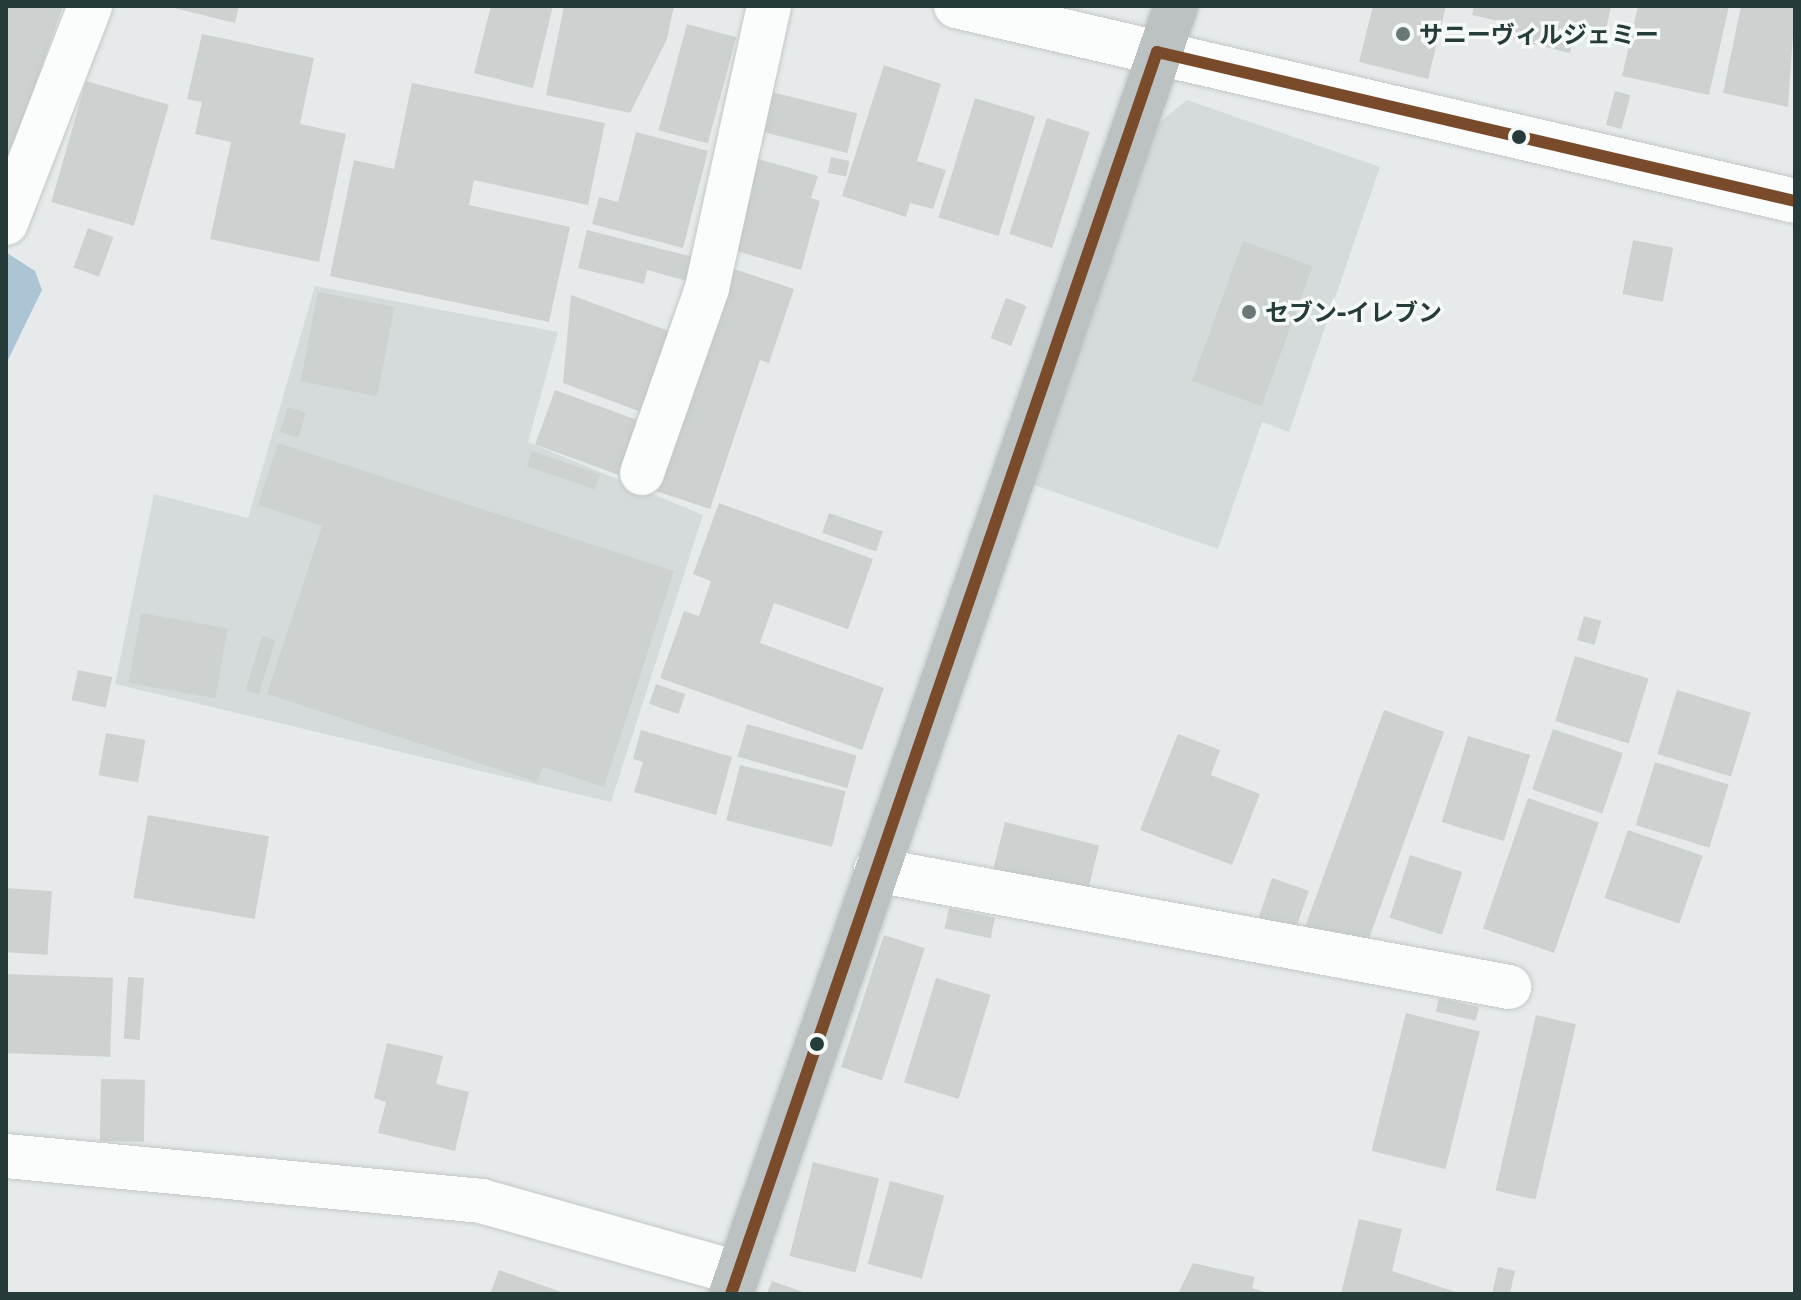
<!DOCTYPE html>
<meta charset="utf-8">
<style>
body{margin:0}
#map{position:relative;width:1801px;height:1300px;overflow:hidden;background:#e6eaea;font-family:"Golos Text","Noto Sans JP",sans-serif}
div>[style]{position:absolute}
.built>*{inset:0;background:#d5dbda}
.water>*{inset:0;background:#abc5d4}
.building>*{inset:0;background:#cdd2d1;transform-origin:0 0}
.roads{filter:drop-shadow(0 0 2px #c3c7c7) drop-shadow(0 0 2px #c3c7c7)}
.minor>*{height:44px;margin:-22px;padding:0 22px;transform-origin:22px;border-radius:22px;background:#fbfcfc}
.highway>*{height:44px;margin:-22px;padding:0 22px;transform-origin:22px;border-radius:22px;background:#bcc2c2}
.bus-1>*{height:12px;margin:-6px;padding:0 6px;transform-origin:6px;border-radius:6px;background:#7a4b2a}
.dots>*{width:22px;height:22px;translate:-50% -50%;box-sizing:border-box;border:4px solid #f5f9f8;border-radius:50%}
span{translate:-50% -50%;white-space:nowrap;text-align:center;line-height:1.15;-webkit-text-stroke:7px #f5f9f8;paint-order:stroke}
.poi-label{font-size:24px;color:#253c3b;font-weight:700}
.left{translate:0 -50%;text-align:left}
.frame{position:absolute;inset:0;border:8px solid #253c3b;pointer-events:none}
</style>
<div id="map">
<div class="built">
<i style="clip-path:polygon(1187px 100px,1380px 167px,1289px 432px,1262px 422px,1218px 549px,1034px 485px,1159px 123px)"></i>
<i style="clip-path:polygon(315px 286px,558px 332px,528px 442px,703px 515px,611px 802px,115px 684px,154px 494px,248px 518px)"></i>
</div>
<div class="water">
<i style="clip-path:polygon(7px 253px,35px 271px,42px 290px,6px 364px)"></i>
</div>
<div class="building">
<i style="clip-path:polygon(6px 6px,63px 6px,6px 169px)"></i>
<i style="clip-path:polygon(166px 6px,239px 6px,235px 23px)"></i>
<i style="clip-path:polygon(491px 6px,553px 6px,533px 88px,474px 73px)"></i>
<i style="clip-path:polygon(564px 6px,674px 6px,667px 39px,630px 113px,546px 95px)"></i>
<i style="clip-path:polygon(1373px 6px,1446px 6px,1428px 79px,1359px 62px)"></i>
<i style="clip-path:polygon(1474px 6px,1611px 6px,1603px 43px,1574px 36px,1570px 53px,1504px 37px,1508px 23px,1472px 15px)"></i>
<i style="clip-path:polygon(1638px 6px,1729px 6px,1709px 95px,1622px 76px)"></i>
<i style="clip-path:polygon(1741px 6px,1795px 6px,1788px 107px,1723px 93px)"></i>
<i style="left:687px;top:24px;width:51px;height:110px;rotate:15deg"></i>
<i style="clip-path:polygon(202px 34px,314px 58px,300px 124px,346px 134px,319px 262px,210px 239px,231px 142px,195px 134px,202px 102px,187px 99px)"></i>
<i style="clip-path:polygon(884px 65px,941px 84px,917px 161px,946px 170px,933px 209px,910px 203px,906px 217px,842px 196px)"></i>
<i style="left:86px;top:81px;width:86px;height:126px;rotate:16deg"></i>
<i style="clip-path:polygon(412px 83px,605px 123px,588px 205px,474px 180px,469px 205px,570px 227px,549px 322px,330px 276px,354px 160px,394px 169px)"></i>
<i style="left:768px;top:91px;width:92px;height:41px;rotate:14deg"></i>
<i style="left:1615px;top:91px;width:16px;height:35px;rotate:15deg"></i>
<i style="left:975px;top:98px;width:63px;height:125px;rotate:17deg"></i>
<i style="left:1047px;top:118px;width:45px;height:122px;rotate:18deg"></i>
<i style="clip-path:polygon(636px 132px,708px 151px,683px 248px,592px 224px,599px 197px,618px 202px)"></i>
<i style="left:831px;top:157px;width:19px;height:16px;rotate:12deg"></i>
<i style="clip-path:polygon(755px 158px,818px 176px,811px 198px,820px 201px,801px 270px,730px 249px)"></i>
<i style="left:88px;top:228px;width:27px;height:42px;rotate:20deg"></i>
<i style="clip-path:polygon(587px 230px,693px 257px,687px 281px,647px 270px,644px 284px,578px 268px)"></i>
<i style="left:1633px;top:240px;width:41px;height:55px;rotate:11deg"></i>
<i style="left:1243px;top:241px;width:74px;height:149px;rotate:20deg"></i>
<i style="clip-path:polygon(728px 267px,794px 289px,769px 363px,760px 360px,710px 509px,653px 490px)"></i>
<i style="left:318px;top:292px;width:78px;height:91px;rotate:11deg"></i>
<i style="clip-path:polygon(571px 295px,674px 333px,644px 413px,563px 383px)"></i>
<i style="left:1006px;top:298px;width:22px;height:43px;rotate:21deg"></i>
<i style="left:555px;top:390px;width:92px;height:58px;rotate:20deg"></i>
<i style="left:288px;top:407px;width:19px;height:26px;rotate:18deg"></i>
<i style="clip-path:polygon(278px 443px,674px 571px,604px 787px,543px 767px,537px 782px,267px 694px,322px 526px,258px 505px)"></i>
<i style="left:532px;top:451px;width:72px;height:16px;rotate:19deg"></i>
<i style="clip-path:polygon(719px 503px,873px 559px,848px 629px,774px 603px,760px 643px,884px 688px,862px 750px,660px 678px,684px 611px,699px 616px,711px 581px,693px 574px)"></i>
<i style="left:829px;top:513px;width:57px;height:21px;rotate:19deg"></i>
<i style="left:141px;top:613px;width:88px;height:71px;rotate:10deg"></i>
<i style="left:1584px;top:616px;width:18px;height:25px;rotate:16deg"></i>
<i style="left:262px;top:636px;width:14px;height:57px;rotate:17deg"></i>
<i style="left:1575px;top:656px;width:77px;height:68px;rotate:17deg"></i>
<i style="left:78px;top:670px;width:35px;height:31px;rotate:12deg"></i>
<i style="left:656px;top:684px;width:31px;height:21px;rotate:19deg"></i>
<i style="left:1677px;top:690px;width:77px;height:67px;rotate:17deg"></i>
<i style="left:1384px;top:710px;width:64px;height:236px;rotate:20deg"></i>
<i style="left:747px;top:724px;width:114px;height:34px;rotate:16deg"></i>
<i style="left:1553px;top:729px;width:74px;height:64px;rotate:19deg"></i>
<i style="clip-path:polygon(641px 730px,732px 757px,716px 815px,634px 792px,643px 762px,633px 759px)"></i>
<i style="left:106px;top:733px;width:40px;height:43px;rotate:10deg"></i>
<i style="clip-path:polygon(1178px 734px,1220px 750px,1211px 775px,1260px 794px,1232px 865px,1140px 830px)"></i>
<i style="left:1468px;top:736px;width:65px;height:90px;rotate:17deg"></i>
<i style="left:1655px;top:762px;width:77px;height:66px;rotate:17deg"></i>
<i style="left:740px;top:765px;width:109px;height:57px;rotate:14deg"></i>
<i style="left:1528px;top:798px;width:75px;height:138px;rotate:19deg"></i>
<i style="left:148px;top:815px;width:123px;height:84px;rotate:10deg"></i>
<i style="left:1005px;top:822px;width:97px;height:48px;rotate:14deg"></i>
<i style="left:1628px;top:830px;width:79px;height:72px;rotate:19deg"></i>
<i style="left:1410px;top:855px;width:55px;height:66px;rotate:18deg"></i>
<i style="left:1272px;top:878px;width:39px;height:43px;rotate:19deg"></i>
<i style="left:6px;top:888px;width:46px;height:64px;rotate:4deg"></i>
<i style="left:949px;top:908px;width:47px;height:21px;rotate:12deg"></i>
<i style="left:884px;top:935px;width:43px;height:139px;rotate:18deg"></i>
<i style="left:6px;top:974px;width:107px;height:79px;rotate:2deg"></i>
<i style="left:128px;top:977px;width:16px;height:62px;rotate:4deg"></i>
<i style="left:936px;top:978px;width:57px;height:109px;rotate:17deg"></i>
<i style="left:1439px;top:998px;width:41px;height:14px;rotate:13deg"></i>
<i style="left:1406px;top:1013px;width:76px;height:142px;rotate:14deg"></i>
<i style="left:1536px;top:1015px;width:41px;height:180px;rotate:13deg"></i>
<i style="clip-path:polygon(387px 1043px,443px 1056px,436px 1084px,469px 1092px,455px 1151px,378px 1133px,386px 1102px,374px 1098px)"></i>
<i style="left:101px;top:1079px;width:44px;height:62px;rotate:1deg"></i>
<i style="left:813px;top:1162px;width:68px;height:97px;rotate:14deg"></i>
<i style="left:890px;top:1181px;width:56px;height:86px;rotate:15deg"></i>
<i style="clip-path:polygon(1359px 1219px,1402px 1229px,1392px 1271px,1462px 1294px,1341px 1294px)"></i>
<i style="clip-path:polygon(1193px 1263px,1255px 1277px,1252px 1288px,1271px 1294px,1178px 1294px)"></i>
<i style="clip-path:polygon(1498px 1267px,1515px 1271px,1510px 1294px,1492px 1294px)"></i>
<i style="clip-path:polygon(499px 1270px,567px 1294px,490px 1294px)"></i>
<i style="clip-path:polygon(772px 1281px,809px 1294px,767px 1294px)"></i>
</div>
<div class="roads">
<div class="minor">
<i style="left:956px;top:6px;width:861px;rotate:13.08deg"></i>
<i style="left:6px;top:223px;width:233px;rotate:-68.8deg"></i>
<i style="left:642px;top:473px;width:196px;rotate:-70.6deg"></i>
<i style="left:707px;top:288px;width:289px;rotate:-77.6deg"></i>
<i style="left:876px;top:870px;width:644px;rotate:10.47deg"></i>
<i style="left:6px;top:1156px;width:477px;rotate:5.4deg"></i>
<i style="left:481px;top:1201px;width:267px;rotate:15.7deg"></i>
</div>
<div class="highway">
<i style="left:731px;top:1294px;width:1363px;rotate:-70.94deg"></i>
</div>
</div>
<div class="bus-1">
<i style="left:1157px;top:52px;width:655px;rotate:13.15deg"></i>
<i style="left:731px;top:1294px;width:1313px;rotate:-71.07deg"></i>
</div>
<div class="dots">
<i style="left:1403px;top:34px;background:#697978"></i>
<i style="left:1519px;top:137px;background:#253c3b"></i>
<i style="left:1249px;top:312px;background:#697978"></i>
<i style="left:817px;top:1044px;background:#253c3b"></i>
</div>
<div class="poi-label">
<span class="left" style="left:1419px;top:34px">サニーヴィルジェミー</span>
<span class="left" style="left:1265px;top:312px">セブン-イレブン</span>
</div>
<div class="frame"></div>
</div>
